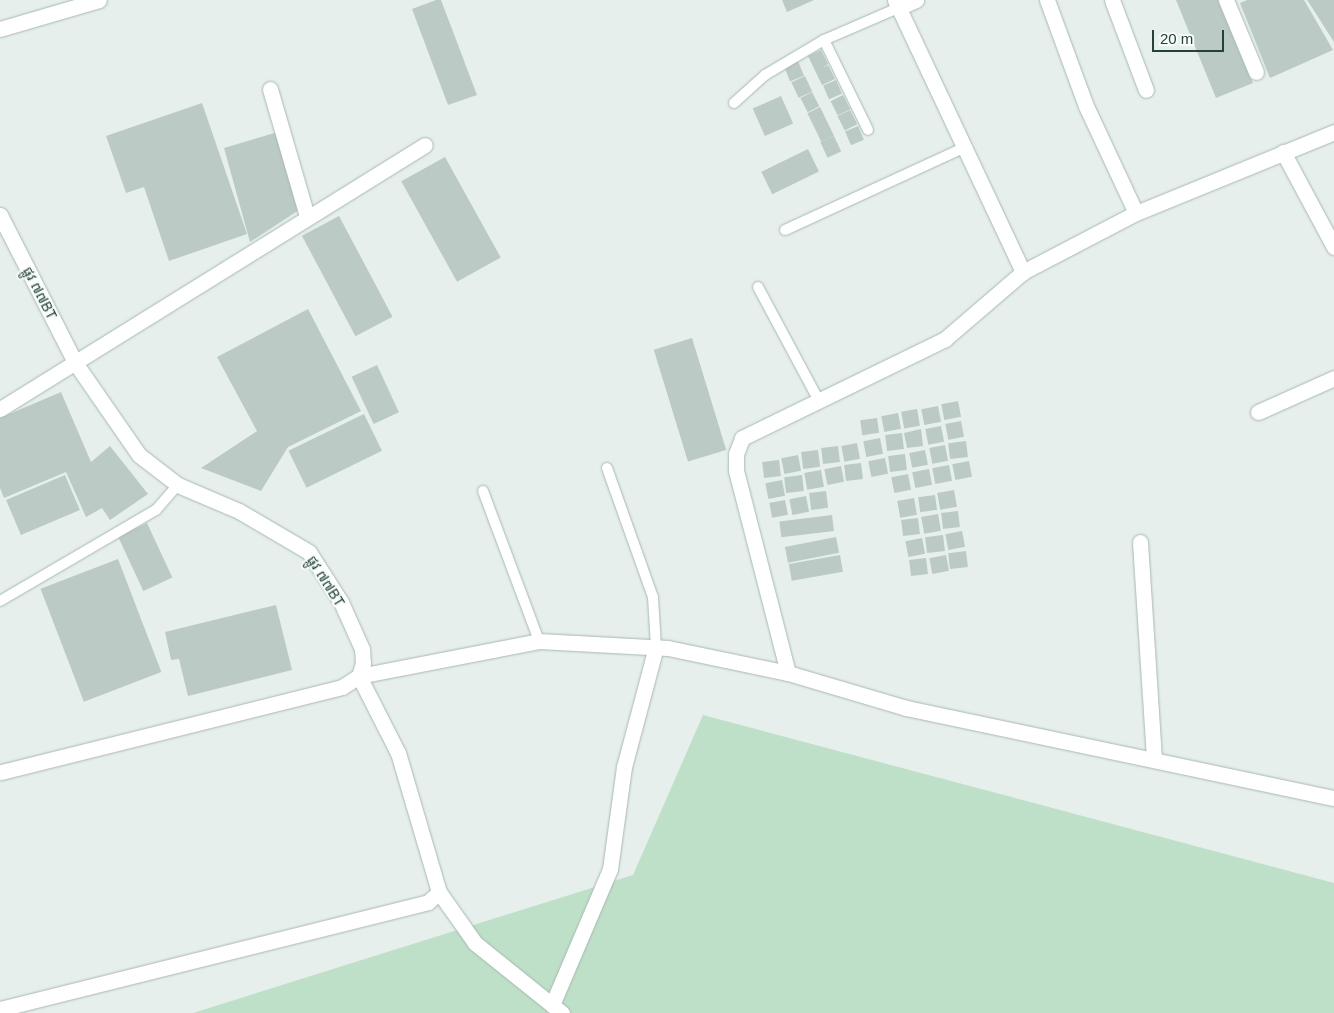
<!DOCTYPE html>
<meta charset="utf-8">
<style>
body{margin:0}
#map{position:relative;width:1334px;height:1013px;overflow:hidden;background:#e6efeb;font-family:Helvetica,"Noto Sans Khmer",sans-serif}
div>[style]{position:absolute}
.green>*{inset:0;background:#bfe0c8}
.building>*{inset:0;background:#bbcac4;transform-origin:0 0}
.roads{filter:drop-shadow(0 0 1px #a8b8b2) drop-shadow(0 0 1px #a8b8b2)}
.service>*{height:10px;margin:-5px;padding:0 5px;transform-origin:5px;border-radius:5px;background:#fff}
.minor>*{height:15px;margin:-7.5px;padding:0 7.5px;transform-origin:7.5px;border-radius:7.5px;background:#fff}
.tertiary>*{height:15px;margin:-7.5px;padding:0 7.5px;transform-origin:7.5px;border-radius:7.5px;background:#fff}
span{translate:-50% -50%;white-space:nowrap;text-align:center;line-height:1.15;-webkit-text-stroke:4px #f7fbf9;paint-order:stroke}
.street-label{font-size:14px;color:#24423a}
.scale{position:absolute;left:1152px;top:30px;width:72px;height:22px;box-sizing:border-box;border:2px solid #24423a;border-top:0;padding-left:6px;font-size:15px;line-height:18px;white-space:nowrap;color:#24423a;-webkit-text-stroke:4px #f7fbf9;paint-order:stroke}
</style>
<div id="map">
<div class="green">
<i style="clip-path:polygon(703px 715px,1334px 883px,1334px 1013px,193px 1013px,633px 875px)"></i>
</div>
<div class="building">
<i style="clip-path:polygon(436px 0,441px 0,477px 95px,448px 105px,412px 9px)"></i>
<i style="clip-path:polygon(782px 0,814px 0,787px 12px)"></i>
<i style="clip-path:polygon(1176px 0,1218px 0,1253px 83px,1216px 98px)"></i>
<i style="clip-path:polygon(1247px 0,1304px 0,1333px 50px,1270px 78px,1240px 3px)"></i>
<i style="clip-path:polygon(1307px 0,1334px 0,1334px 42px,1313px 9px)"></i>
<i style="clip-path:polygon(821px 50px,828px 64px,822px 68px,828px 65px,835px 79px,822px 85px,808px 56px)"></i>
<i style="left:798px;top:61px;width:16px;height:15px;rotate:68deg"></i>
<i style="left:805px;top:76px;width:17px;height:15px;rotate:65deg"></i>
<i style="left:836px;top:80px;width:15px;height:14px;rotate:67deg"></i>
<i style="left:812px;top:92px;width:16px;height:13px;rotate:63deg"></i>
<i style="left:843px;top:95px;width:16px;height:14px;rotate:63deg"></i>
<i style="left:781px;top:96px;width:30px;height:31px;rotate:66deg"></i>
<i style="clip-path:polygon(202px 103px,247px 234px,169px 261px,144px 187px,126px 193px,106px 136px)"></i>
<i style="left:820px;top:107px;width:32px;height:14px;rotate:64deg"></i>
<i style="left:850px;top:110px;width:16px;height:14px;rotate:63deg"></i>
<i style="left:858px;top:126px;width:15px;height:14px;rotate:67deg"></i>
<i style="clip-path:polygon(278px 132px,299px 210px,250px 242px,224px 148px)"></i>
<i style="left:834px;top:136px;width:17px;height:15px;rotate:65deg"></i>
<i style="left:808px;top:149px;width:25px;height:52px;rotate:64deg"></i>
<i style="left:445px;top:157px;width:115px;height:50px;rotate:61deg"></i>
<i style="left:339px;top:216px;width:114px;height:42px;rotate:62deg"></i>
<i style="clip-path:polygon(308px 309px,361px 411px,288px 447px,261px 491px,201px 468px,257px 431px,217px 357px)"></i>
<i style="left:692px;top:338px;width:117px;height:40px;rotate:73deg"></i>
<i style="left:377px;top:365px;width:52px;height:28px;rotate:65deg"></i>
<i style="clip-path:polygon(61px 392px,91px 462px,110px 446px,148px 494px,110px 520px,102px 508px,86px 517px,66px 472px,4px 498px,0 488px,0 418px)"></i>
<i style="left:958px;top:401px;width:16px;height:17px;rotate:79deg"></i>
<i style="left:938px;top:406px;width:16px;height:17px;rotate:79deg"></i>
<i style="left:917px;top:409px;width:17px;height:16px;rotate:80deg"></i>
<i style="left:898px;top:413px;width:16px;height:17px;rotate:79deg"></i>
<i style="left:364px;top:414px;width:41px;height:84px;rotate:64deg"></i>
<i style="left:877px;top:418px;width:15px;height:17px;rotate:82deg"></i>
<i style="left:961px;top:421px;width:16px;height:16px;rotate:79deg"></i>
<i style="left:941px;top:426px;width:16px;height:16px;rotate:79deg"></i>
<i style="clip-path:polygon(921px 429px,923px 446px,907px 448px,904px 433px)"></i>
<i style="left:902px;top:433px;width:16px;height:17px;rotate:83deg"></i>
<i style="left:880px;top:438px;width:16px;height:17px;rotate:79deg"></i>
<i style="left:966px;top:441px;width:16px;height:18px;rotate:83deg"></i>
<i style="left:857px;top:443px;width:16px;height:16px;rotate:79deg"></i>
<i style="left:945px;top:445px;width:16px;height:16px;rotate:79deg"></i>
<i style="left:838px;top:446px;width:16px;height:17px;rotate:83deg"></i>
<i style="left:818px;top:450px;width:17px;height:17px;rotate:83deg"></i>
<i style="left:925px;top:450px;width:15px;height:16px;rotate:79deg"></i>
<i style="left:905px;top:454px;width:16px;height:17px;rotate:83deg"></i>
<i style="left:798px;top:455px;width:16px;height:17px;rotate:79deg"></i>
<i style="left:885px;top:458px;width:16px;height:17px;rotate:79deg"></i>
<i style="left:779px;top:460px;width:16px;height:17px;rotate:83deg"></i>
<i style="left:969px;top:461px;width:16px;height:17px;rotate:79deg"></i>
<i style="left:861px;top:463px;width:16px;height:17px;rotate:83deg"></i>
<i style="left:949px;top:465px;width:16px;height:17px;rotate:79deg"></i>
<i style="left:841px;top:466px;width:16px;height:17px;rotate:79deg"></i>
<i style="left:929px;top:469px;width:16px;height:17px;rotate:79deg"></i>
<i style="left:821px;top:470px;width:17px;height:17px;rotate:80deg"></i>
<i style="left:908px;top:474px;width:16px;height:17px;rotate:79deg"></i>
<i style="left:65px;top:475px;width:38px;height:64px;rotate:67deg"></i>
<i style="left:802px;top:475px;width:16px;height:18px;rotate:83deg"></i>
<i style="left:782px;top:480px;width:16px;height:17px;rotate:79deg"></i>
<i style="left:954px;top:490px;width:17px;height:17px;rotate:80deg"></i>
<i style="left:826px;top:491px;width:17px;height:17px;rotate:83deg"></i>
<i style="left:935px;top:495px;width:15px;height:17px;rotate:82deg"></i>
<i style="left:806px;top:496px;width:16px;height:17px;rotate:79deg"></i>
<i style="left:914px;top:498px;width:17px;height:17px;rotate:80deg"></i>
<i style="left:785px;top:500px;width:15px;height:16px;rotate:79deg"></i>
<i style="left:958px;top:511px;width:16px;height:17px;rotate:83deg"></i>
<i style="left:938px;top:514px;width:17px;height:17px;rotate:80deg"></i>
<i style="left:832px;top:515px;width:16px;height:53px;rotate:83deg"></i>
<i style="left:918px;top:518px;width:16px;height:17px;rotate:83deg"></i>
<i style="left:147px;top:523px;width:60px;height:32px;rotate:65deg"></i>
<i style="left:962px;top:531px;width:16px;height:17px;rotate:79deg"></i>
<i style="left:943px;top:535px;width:16px;height:18px;rotate:83deg"></i>
<i style="left:836px;top:537px;width:16px;height:52px;rotate:79deg"></i>
<i style="left:922px;top:538px;width:16px;height:17px;rotate:79deg"></i>
<i style="left:966px;top:551px;width:16px;height:18px;rotate:83deg"></i>
<i style="left:840px;top:555px;width:17px;height:52px;rotate:80deg"></i>
<i style="left:946px;top:555px;width:16px;height:17px;rotate:79deg"></i>
<i style="left:926px;top:558px;width:16px;height:17px;rotate:83deg"></i>
<i style="left:118px;top:559px;width:121px;height:83px;rotate:69deg"></i>
<i style="clip-path:polygon(276px 605px,292px 670px,188px 696px,179px 659px,171px 660px,165px 632px)"></i>
</div>
<div class="roads">
<div class="service">
<i style="left:824px;top:40px;width:100px;rotate:63.9deg"></i>
<i style="left:734px;top:103px;width:42px;rotate:-42.1deg"></i>
<i style="left:765px;top:75px;width:69px;rotate:-30.7deg"></i>
<i style="left:824px;top:40px;width:81px;rotate:-23.4deg"></i>
<i style="left:785px;top:230px;width:196px;rotate:-24.7deg"></i>
<i style="left:758px;top:287px;width:127px;rotate:61.8deg"></i>
<i style="left:607px;top:468px;width:137px;rotate:70.4deg"></i>
<i style="left:653px;top:597px;width:50px;rotate:86.6deg"></i>
<i style="left:483px;top:491px;width:160px;rotate:69.5deg"></i>
<i style="left:0;top:601px;width:181px;rotate:-30.3deg"></i>
<i style="left:156px;top:510px;width:33px;rotate:-49deg"></i>
</div>
<div class="minor">
<i style="left:895px;top:0;width:301px;rotate:64.8deg"></i>
<i style="left:1047px;top:0;width:113px;rotate:69.8deg"></i>
<i style="left:1086px;top:106px;width:118px;rotate:65deg"></i>
<i style="left:1112px;top:0;width:96px;rotate:69.3deg"></i>
<i style="left:1226px;top:0;width:78px;rotate:67.4deg"></i>
<i style="left:898px;top:8px;width:20px;rotate:-24deg"></i>
<i style="left:270px;top:89px;width:132px;rotate:73.8deg"></i>
<i style="left:1283px;top:152px;width:108px;rotate:61.8deg"></i>
<i style="left:0;top:409px;width:500px;rotate:-31.85deg"></i>
<i style="left:1258px;top:412px;width:83px;rotate:-24.1deg"></i>
<i style="left:1140px;top:542px;width:217px;rotate:86.3deg"></i>
<i style="left:788px;top:673px;width:210px;rotate:-104.4deg"></i>
<i style="left:736px;top:470px;width:16px;rotate:-90deg"></i>
<i style="left:736px;top:454px;width:17px;rotate:-69deg"></i>
<i style="left:742px;top:438px;width:226px;rotate:-26deg"></i>
<i style="left:945px;top:339px;width:103px;rotate:-40.7deg"></i>
<i style="left:1023px;top:272px;width:127px;rotate:-27.6deg"></i>
<i style="left:1136px;top:213px;width:214px;rotate:-22.2deg"></i>
<i style="left:552px;top:1005px;width:148px;rotate:-66.9deg"></i>
<i style="left:610px;top:869px;width:103px;rotate:-82.2deg"></i>
<i style="left:624px;top:767px;width:124px;rotate:-75.1deg"></i>
<i style="left:0;top:1009px;width:441px;rotate:-14deg"></i>
<i style="left:428px;top:902px;width:15px;rotate:-42deg"></i>
<i style="left:562px;top:1013px;width:112px;rotate:-141.2deg"></i>
<i style="left:475px;top:943px;width:62px;rotate:-125.2deg"></i>
<i style="left:439px;top:892px;width:145px;rotate:-106.4deg"></i>
<i style="left:398px;top:753px;width:86px;rotate:-116.9deg"></i>
<i style="left:359px;top:676px;width:183px;rotate:-11deg"></i>
<i style="left:539px;top:641px;width:129px;rotate:3.1deg"></i>
<i style="left:668px;top:648px;width:123px;rotate:11.8deg"></i>
<i style="left:788px;top:673px;width:123px;rotate:16.5deg"></i>
<i style="left:906px;top:708px;width:437px;rotate:11.9deg"></i>
</div>
<div class="tertiary">
<i style="left:0;top:29px;width:103px;rotate:-16.3deg"></i>
<i style="left:0;top:215px;width:167px;rotate:63deg"></i>
<i style="left:76px;top:364px;width:111px;rotate:55.3deg"></i>
<i style="left:139px;top:455px;width:49px;rotate:37.6deg"></i>
<i style="left:178px;top:485px;width:66px;rotate:23.1deg"></i>
<i style="left:239px;top:511px;width:81px;rotate:30.4deg"></i>
<i style="left:309px;top:552px;width:59px;rotate:57.4deg"></i>
<i style="left:341px;top:602px;width:51px;rotate:65.9deg"></i>
<i style="left:362px;top:649px;width:14px;rotate:86deg"></i>
<i style="left:363px;top:663px;width:14px;rotate:107deg"></i>
<i style="left:359px;top:676px;width:20px;rotate:147deg"></i>
<i style="left:342px;top:687px;width:352px;rotate:166deg"></i>
</div>
</div>
<div class="street-label">
<span style="left:40px;top:293px;rotate:63deg">ផ្លូវ ៧៧BT</span>
<span style="left:326px;top:581px;rotate:58deg">ផ្លូវ ៧៧BT</span>
</div>
<div class="scale">20 m</div>
</div>
